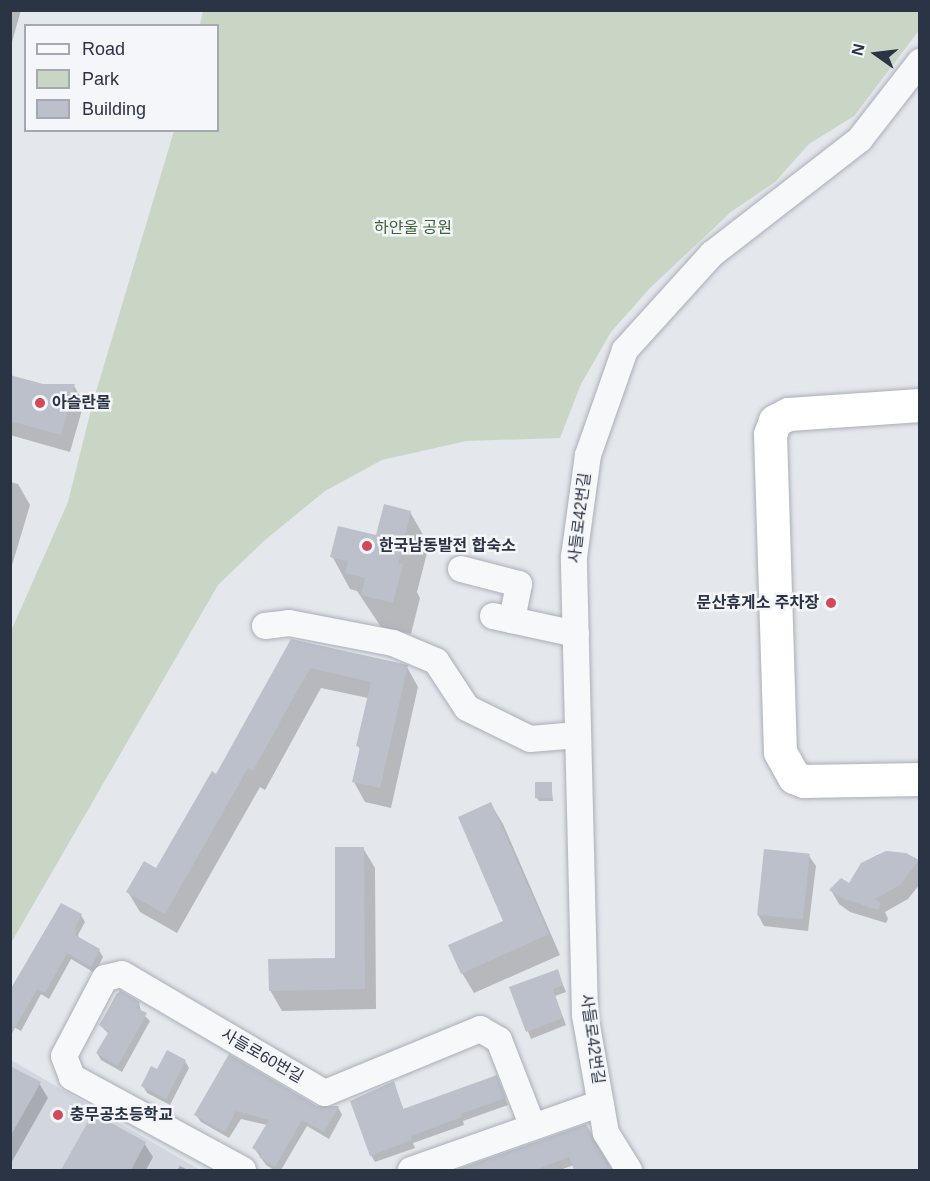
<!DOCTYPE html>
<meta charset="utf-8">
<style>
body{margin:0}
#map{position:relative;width:930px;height:1181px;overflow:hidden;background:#e4e7ec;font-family:Arial,"Noto Sans KR",sans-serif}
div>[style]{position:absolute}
.built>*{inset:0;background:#d2d6de}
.green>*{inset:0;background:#c9d6c5}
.shadow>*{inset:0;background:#0003}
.building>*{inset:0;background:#bbc0ca;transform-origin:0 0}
.roads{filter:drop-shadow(0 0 2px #a9aeb7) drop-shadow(0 0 2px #a9aeb7)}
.minor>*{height:26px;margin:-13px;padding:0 13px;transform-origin:13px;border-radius:13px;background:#f7f8fa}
.highway>*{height:33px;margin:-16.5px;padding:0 16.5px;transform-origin:16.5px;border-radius:16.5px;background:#fff}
.dots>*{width:16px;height:16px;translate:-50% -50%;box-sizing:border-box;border:3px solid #f4f6f9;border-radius:50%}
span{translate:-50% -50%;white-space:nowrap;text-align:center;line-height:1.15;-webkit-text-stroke:5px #f4f6f9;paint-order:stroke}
.park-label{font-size:16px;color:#3f6138}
.poi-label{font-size:16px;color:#2b3445;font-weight:700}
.left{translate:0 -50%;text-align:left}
.right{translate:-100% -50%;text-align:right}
.street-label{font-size:16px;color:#2b3445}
.frame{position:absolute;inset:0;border:12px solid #2b3445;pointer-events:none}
.legend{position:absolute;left:24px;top:24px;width:195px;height:108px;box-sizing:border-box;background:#f4f6f9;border:2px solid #a4a8b1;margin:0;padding:8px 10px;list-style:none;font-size:18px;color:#2b3445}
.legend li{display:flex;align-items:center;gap:12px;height:30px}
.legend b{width:30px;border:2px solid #a4a8b1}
.north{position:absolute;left:846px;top:24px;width:60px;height:60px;-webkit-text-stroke:4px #f4f6f9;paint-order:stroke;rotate:284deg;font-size:16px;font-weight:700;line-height:24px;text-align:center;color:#2b3445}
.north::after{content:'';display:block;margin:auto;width:21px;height:27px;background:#2b3445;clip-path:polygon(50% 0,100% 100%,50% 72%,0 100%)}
</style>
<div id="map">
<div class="built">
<i style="clip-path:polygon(11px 1060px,200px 1170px,11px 1170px)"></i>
</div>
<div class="green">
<i style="clip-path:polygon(203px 11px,919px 10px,920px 29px,854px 116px,809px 144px,775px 182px,731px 212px,650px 288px,611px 332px,581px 384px,560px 438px,466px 441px,382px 460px,325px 491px,265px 540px,218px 585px,11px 943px,11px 631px,68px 502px,93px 402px,174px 131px,218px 130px,218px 26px,200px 25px)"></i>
</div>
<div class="shadow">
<i style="clip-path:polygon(10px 10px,21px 10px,10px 49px)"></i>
<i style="clip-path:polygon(10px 376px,43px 386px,74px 386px,84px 403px,70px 452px,10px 435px)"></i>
<i style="clip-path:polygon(10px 482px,18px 484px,30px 505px,10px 572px)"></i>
<i style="clip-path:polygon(410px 512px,429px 545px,417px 592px,420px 598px,411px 634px,381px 627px,357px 591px,350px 589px,332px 556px,377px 537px)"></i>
<i style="clip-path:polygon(292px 640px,407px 667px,418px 687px,391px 808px,365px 802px,354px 782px,361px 751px,358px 746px,368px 698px,321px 688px,265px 790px,260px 787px,177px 933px,140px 912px,128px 892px,157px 870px,217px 776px)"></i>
<i style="clip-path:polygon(551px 783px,553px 801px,539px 801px,537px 798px)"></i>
<i style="clip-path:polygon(491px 804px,503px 824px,560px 955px,474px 993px,462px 973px,505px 922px)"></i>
<i style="clip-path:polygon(363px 848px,375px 868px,376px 1009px,282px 1011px,270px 990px,337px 960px)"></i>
<i style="clip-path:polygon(896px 852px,918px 861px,920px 884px,908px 899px,885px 912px,888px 919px,886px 923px,850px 912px,839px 904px,831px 890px,849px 885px,862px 864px,877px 855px)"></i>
<i style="clip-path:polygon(809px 856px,816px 866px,808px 931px,764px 926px,758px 915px)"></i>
<i style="clip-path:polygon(81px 915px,85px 922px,78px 935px,80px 940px,99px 950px,103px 957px,95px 973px,71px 959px,49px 999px,41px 994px,21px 1031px,10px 1025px)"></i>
<i style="clip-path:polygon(557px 971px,566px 992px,555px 996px,566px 1025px,531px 1039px,511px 988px)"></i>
<i style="clip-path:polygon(117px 993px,139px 1003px,141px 1012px,150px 1021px,122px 1072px,101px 1060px,97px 1053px,109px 1034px,100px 1025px)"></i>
<i style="clip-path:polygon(230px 1056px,317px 1107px,338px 1107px,342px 1115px,329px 1139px,307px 1126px,281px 1170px,274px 1170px,266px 1165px,254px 1148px,267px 1125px,241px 1119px,229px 1138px,201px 1122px,196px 1115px)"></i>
<i style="clip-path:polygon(185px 1061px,189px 1068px,170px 1105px,147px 1093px,143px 1086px,157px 1071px)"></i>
<i style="clip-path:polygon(10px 1067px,39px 1083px,48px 1098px,10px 1165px)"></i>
<i style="clip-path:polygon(393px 1083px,404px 1110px,500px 1084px,508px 1105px,463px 1121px,464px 1125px,413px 1143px,415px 1148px,375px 1162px,371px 1155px)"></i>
<i style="clip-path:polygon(93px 1115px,144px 1143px,153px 1157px,146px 1170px,63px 1170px)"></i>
<i style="clip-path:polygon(585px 1126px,610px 1170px,576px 1170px,574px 1165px,560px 1170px,459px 1170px)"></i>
<i style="clip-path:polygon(180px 1166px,188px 1170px,177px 1170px)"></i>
</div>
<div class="building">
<i style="clip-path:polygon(10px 375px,43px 384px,75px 384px,61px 435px,10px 421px)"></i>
<i style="clip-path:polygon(384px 504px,411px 511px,398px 563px,403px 564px,393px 603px,361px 595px,365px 578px,345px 573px,348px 561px,330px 557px,338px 526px,376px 535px)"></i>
<i style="clip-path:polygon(291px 639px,408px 665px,380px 788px,352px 782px,360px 747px,356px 746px,371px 682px,310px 668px,253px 771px,248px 768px,165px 914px,126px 892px,144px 861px,156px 868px,212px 771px,216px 774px)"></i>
<i style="left:535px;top:782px;width:17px;height:16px"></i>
<i style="clip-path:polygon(491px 802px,549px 934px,461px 974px,448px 945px,503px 921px,458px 817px)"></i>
<i style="clip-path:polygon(335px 847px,364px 847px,365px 989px,269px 991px,268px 959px,335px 958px)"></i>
<i style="left:764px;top:849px;width:46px;height:66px;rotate:6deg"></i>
<i style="clip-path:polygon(886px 851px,906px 853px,919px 860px,900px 885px,875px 899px,881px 903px,878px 910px,841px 898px,829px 890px,841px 878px,849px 883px,861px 863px)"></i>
<i style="clip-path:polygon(61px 903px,82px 914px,74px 929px,77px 930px,75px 935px,100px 949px,91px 967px,67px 953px,45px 993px,37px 989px,10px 1037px,10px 990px)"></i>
<i style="clip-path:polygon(558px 969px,563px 985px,553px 989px,563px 1018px,526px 1032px,509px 987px)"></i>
<i style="clip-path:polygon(120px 990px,140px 1002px,136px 1008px,147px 1013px,118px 1066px,96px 1053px,109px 1031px,99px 1025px)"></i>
<i style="clip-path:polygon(167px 1050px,186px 1060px,166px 1099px,141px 1086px,151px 1066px,157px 1069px)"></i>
<i style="clip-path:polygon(229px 1054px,317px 1106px,339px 1106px,324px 1132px,302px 1120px,275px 1167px,259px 1157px,262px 1154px,252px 1148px,269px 1120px,236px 1111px,225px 1132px,194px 1115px)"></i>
<i style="clip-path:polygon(10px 1066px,41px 1082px,10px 1137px)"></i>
<i style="clip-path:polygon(497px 1075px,506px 1098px,460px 1114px,462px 1117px,411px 1136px,412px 1140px,370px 1156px,350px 1101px,394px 1081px,403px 1109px)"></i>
<i style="clip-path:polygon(93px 1113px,146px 1142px,131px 1170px,61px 1170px)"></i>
<i style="clip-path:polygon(586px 1124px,612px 1170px,574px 1170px,569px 1157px,535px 1170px,455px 1170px)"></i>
</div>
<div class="roads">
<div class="minor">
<i style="left:461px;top:569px;width:60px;rotate:14.5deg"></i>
<i style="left:519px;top:584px;width:37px;rotate:101deg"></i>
<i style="left:493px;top:616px;width:85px;rotate:12.2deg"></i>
<i style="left:265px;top:626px;width:24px;rotate:-7deg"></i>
<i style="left:289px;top:623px;width:106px;rotate:10.9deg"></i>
<i style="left:393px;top:643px;width:47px;rotate:22.7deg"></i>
<i style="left:436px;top:661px;width:56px;rotate:56.6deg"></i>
<i style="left:467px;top:708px;width:70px;rotate:26.2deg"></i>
<i style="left:530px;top:739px;width:48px;rotate:-4.8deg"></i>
<i style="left:243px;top:1170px;width:195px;rotate:-151.5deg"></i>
<i style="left:72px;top:1077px;width:22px;rotate:-111deg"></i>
<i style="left:64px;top:1056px;width:88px;rotate:-62.3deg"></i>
<i style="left:105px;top:978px;width:17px;rotate:-13deg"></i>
<i style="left:122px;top:974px;width:235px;rotate:30.4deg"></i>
<i style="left:325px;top:1093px;width:168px;rotate:-22.4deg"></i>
<i style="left:480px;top:1029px;width:22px;rotate:30deg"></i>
<i style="left:499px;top:1040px;width:93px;rotate:68.7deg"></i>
<i style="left:411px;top:1170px;width:201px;rotate:-19.4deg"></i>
<i style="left:629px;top:1170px;width:44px;rotate:-121.9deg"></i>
<i style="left:606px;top:1133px;width:120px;rotate:-100.1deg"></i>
<i style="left:585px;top:1015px;width:458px;rotate:-91.4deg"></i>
<i style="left:574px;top:557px;width:103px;rotate:-82.2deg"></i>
<i style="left:588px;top:455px;width:111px;rotate:-70.6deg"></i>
<i style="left:625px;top:350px;width:130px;rotate:-47.8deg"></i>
<i style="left:712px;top:254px;width:187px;rotate:-37.8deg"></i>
<i style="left:860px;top:139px;width:98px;rotate:-52.1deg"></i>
</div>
<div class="highway">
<i style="left:920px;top:405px;width:132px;rotate:176.1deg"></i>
<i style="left:788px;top:414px;width:15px;rotate:152deg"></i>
<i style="left:775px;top:421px;width:14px;rotate:111deg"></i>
<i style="left:770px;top:434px;width:318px;rotate:88.2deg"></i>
<i style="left:780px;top:752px;width:29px;rotate:61deg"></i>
<i style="left:794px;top:777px;width:11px;rotate:22deg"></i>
<i style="left:804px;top:781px;width:116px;rotate:-1deg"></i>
</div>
</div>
<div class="dots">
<i style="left:40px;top:403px;background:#d1495b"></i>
<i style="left:367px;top:546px;background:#d1495b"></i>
<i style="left:831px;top:603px;background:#d1495b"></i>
<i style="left:58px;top:1115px;background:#d1495b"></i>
</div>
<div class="park-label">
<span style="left:413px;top:228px">하얀울 공원</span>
</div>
<div class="poi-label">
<span class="left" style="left:52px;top:403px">아슬란몰</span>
<span class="left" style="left:379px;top:546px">한국남동발전 합숙소</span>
<span class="right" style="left:819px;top:603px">문산휴게소 주차장</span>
<span class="left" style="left:70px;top:1115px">충무공초등학교</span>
</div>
<div class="street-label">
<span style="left:580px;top:518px;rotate:-83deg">사들로42번길</span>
<span style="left:592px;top:1039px;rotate:82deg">사들로42번길</span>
<span style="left:262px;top:1056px;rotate:30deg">사들로60번길</span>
</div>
<div class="frame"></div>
<ul class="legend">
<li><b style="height:8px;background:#f7f8fa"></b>Road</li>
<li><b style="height:16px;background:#c9d6c5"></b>Park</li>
<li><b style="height:16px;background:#bbc0ca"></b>Building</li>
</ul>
<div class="north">N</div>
</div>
